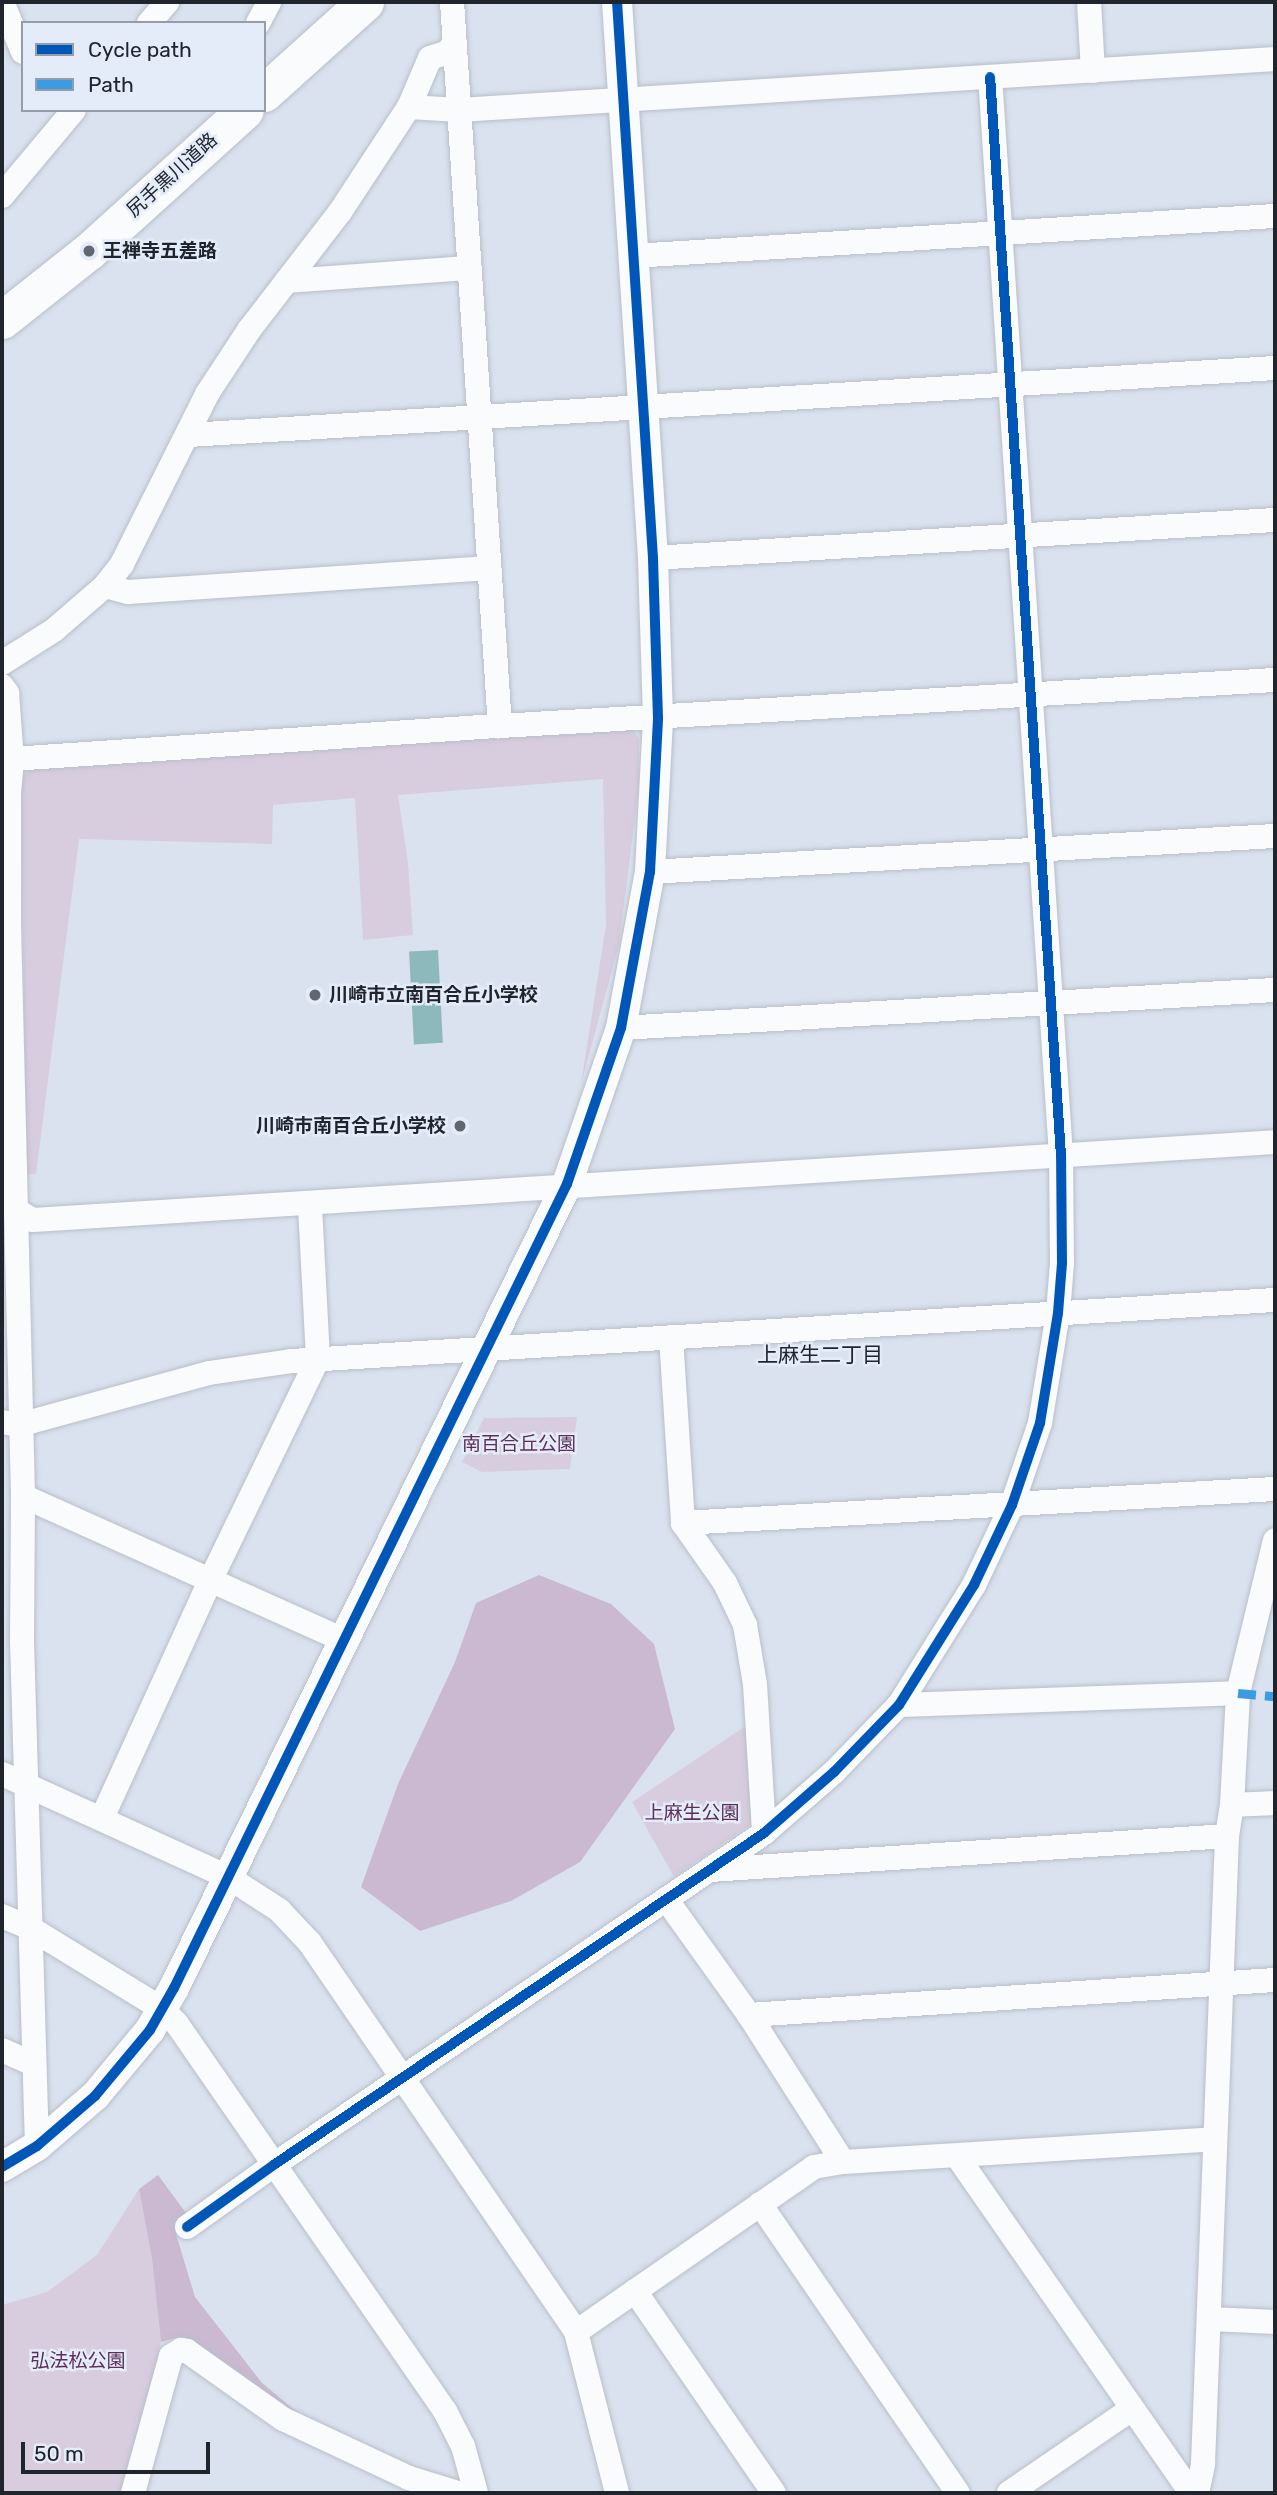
<!DOCTYPE html>
<meta charset="utf-8">
<style>
body{margin:0}
#map{position:relative;width:1277px;height:2495px;overflow:hidden;background:#dae2ef;font-family:Rubik,"Noto Sans JP",sans-serif}
div>[style]{position:absolute}
.green>*{inset:0;background:#d7cddf}
.forest>*{inset:0;background:#cab9d1}
.water>*{inset:0;background:#8db9bd;transform-origin:0 0}
.roads{filter:drop-shadow(0 0 2px #b9bfc8) drop-shadow(0 0 2px #b9bfc8)}
.minor>*{height:24px;margin:-12px;padding:0 12px;transform-origin:12px;border-radius:12px;background:#f9fbfd}
.tertiary>*{height:30px;margin:-15px;padding:0 15px;transform-origin:15px;border-radius:15px;background:#f9fbfd}
.primary>*{height:37px;margin:-18.5px;padding:0 18.5px;transform-origin:18.5px;border-radius:18.5px;background:#f9fbfd}
.quiet>*{height:9px;margin-top:-4.5px;transform-origin:0;background:repeating-linear-gradient(90deg,#3c9ce1 0 18px,transparent 0 27px)}
.cycleway>*{height:10px;margin:-5px;padding:0 5px;transform-origin:5px;border-radius:5px;background:#0057b8}
.dots>*{width:19px;height:19px;translate:-50% -50%;box-sizing:border-box;border:4px solid #e4ecfa;border-radius:50%}
span{translate:-50% -50%;white-space:nowrap;text-align:center;line-height:1.15;-webkit-text-stroke:5px #e4ecfa;paint-order:stroke}
.street-label{font-size:19px;color:#20252d}
.poi-label{font-size:19px;color:#20252d;font-weight:700}
.left{translate:0 -50%;text-align:left}
.right{translate:-100% -50%;text-align:right}
.park-label{font-size:19px;color:#5c2e59}
.neighbourhood-label{font-size:21px;color:#20252d}
.frame{position:absolute;inset:0;border:4px solid #20252d;pointer-events:none}
.legend{position:absolute;left:21px;top:21px;width:245px;height:91px;box-sizing:border-box;background:#e4ecfa;border:2px solid #969ca8;margin:0;padding:9px 12px;list-style:none;font-size:21px;color:#20252d}
.legend li{display:flex;align-items:center;gap:14px;height:35px}
.legend b{width:35px;border:2px solid #969ca8}
.scale{position:absolute;left:21px;top:2442px;width:189px;height:32px;box-sizing:border-box;border:4px solid #20252d;border-top:0;padding-left:9px;font-size:21px;line-height:24px;white-space:nowrap;color:#20252d;-webkit-text-stroke:5px #e4ecfa;paint-order:stroke}
</style>
<div id="map">
<div class="green">
<i style="clip-path:polygon(632px 729px,639px 738px,639px 785px,619px 945px,581px 1084px,606px 925px,603px 779px,398px 795px,408px 863px,413px 935px,363px 940px,355px 798px,273px 805px,272px 844px,79px 839px,36px 1174px,26px 1174px,21px 776px,34px 767px)"></i>
<i style="clip-path:polygon(577px 1417px,570px 1469px,482px 1472px,462px 1462px,484px 1418px)"></i>
<i style="clip-path:polygon(750px 1723px,754px 1822px,674px 1877px,632px 1802px)"></i>
<i style="clip-path:polygon(139px 2189px,152px 2259px,161px 2342px,122px 2493px,2px 2493px,2px 2305px,47px 2292px,97px 2255px)"></i>
</div>
<div class="forest">
<i style="clip-path:polygon(539px 1575px,611px 1604px,654px 1644px,675px 1729px,580px 1862px,511px 1901px,420px 1931px,361px 1887px,398px 1784px,455px 1662px,476px 1603px)"></i>
<i style="clip-path:polygon(158px 2175px,189px 2217px,178px 2225px,176px 2234px,195px 2297px,262px 2383px,298px 2413px,294px 2415px,192px 2344px,179px 2337px,161px 2342px,152px 2259px,139px 2189px)"></i>
</div>
<div class="water">
<i style="left:438px;top:950px;width:93px;height:29px;rotate:87deg"></i>
</div>
<div class="roads">
<div class="minor">
<i style="left:2px;top:2px;width:54px;rotate:67.2deg"></i>
<i style="left:452px;top:2px;width:726px;rotate:86.21deg"></i>
<i style="left:1089px;top:2px;width:69px;rotate:86.7deg"></i>
<i style="left:149px;top:23px;width:28px;rotate:-49deg"></i>
<i style="left:258px;top:23px;width:24px;rotate:-62deg"></i>
<i style="left:409px;top:107px;width:50px;rotate:3.4deg"></i>
<i style="left:459px;top:110px;width:818px;rotate:-3.58deg"></i>
<i style="left:2px;top:196px;width:112px;rotate:-50.1deg"></i>
<i style="left:633px;top:256px;width:643px;rotate:-3.57deg"></i>
<i style="left:287px;top:281px;width:183px;rotate:-4.1deg"></i>
<i style="left:189px;top:435px;width:1088px;rotate:-3.53deg"></i>
<i style="left:653px;top:558px;width:623px;rotate:-3.5deg"></i>
<i style="left:105px;top:586px;width:24px;rotate:15deg"></i>
<i style="left:128px;top:592px;width:362px;rotate:-3.8deg"></i>
<i style="left:2px;top:663px;width:62px;rotate:-32.4deg"></i>
<i style="left:54px;top:630px;width:67px;rotate:-40.8deg"></i>
<i style="left:105px;top:586px;width:28px;rotate:-52deg"></i>
<i style="left:122px;top:564px;width:190px;rotate:-63.4deg"></i>
<i style="left:207px;top:394px;width:77px;rotate:-56.7deg"></i>
<i style="left:249px;top:330px;width:149px;rotate:-52.4deg"></i>
<i style="left:340px;top:212px;width:126px;rotate:-56.7deg"></i>
<i style="left:409px;top:107px;width:53px;rotate:-66.8deg"></i>
<i style="left:430px;top:58px;width:19px;rotate:-18deg"></i>
<i style="left:448px;top:52px;width:12px;rotate:-55deg"></i>
<i style="left:2px;top:686px;width:9px;rotate:54deg"></i>
<i style="left:7px;top:693px;width:66px;rotate:85.7deg"></i>
<i style="left:12px;top:759px;width:33px;rotate:95deg"></i>
<i style="left:9px;top:792px;width:134px;rotate:90deg"></i>
<i style="left:9px;top:926px;width:570px;rotate:88.59deg"></i>
<i style="left:23px;top:1496px;width:145px;rotate:90.4deg"></i>
<i style="left:22px;top:1641px;width:505px;rotate:88.3deg"></i>
<i style="left:12px;top:759px;width:489px;rotate:-3.9deg"></i>
<i style="left:500px;top:726px;width:776px;rotate:-3.4deg"></i>
<i style="left:650px;top:872px;width:626px;rotate:-3.3deg"></i>
<i style="left:621px;top:1028px;width:655px;rotate:-3.33deg"></i>
<i style="left:5px;top:1204px;width:32px;rotate:30deg"></i>
<i style="left:33px;top:1220px;width:1244px;rotate:-3.59deg"></i>
<i style="left:671px;top:1337px;width:186px;rotate:86.3deg"></i>
<i style="left:683px;top:1523px;width:73px;rotate:55deg"></i>
<i style="left:725px;top:1583px;width:47px;rotate:64.5deg"></i>
<i style="left:745px;top:1625px;width:60px;rotate:80.4deg"></i>
<i style="left:755px;top:1684px;width:149px;rotate:86.5deg"></i>
<i style="left:2px;top:1422px;width:17px;rotate:10deg"></i>
<i style="left:19px;top:1425px;width:197px;rotate:-15.3deg"></i>
<i style="left:209px;top:1373px;width:83px;rotate:-8.3deg"></i>
<i style="left:291px;top:1361px;width:986px;rotate:-3.55deg"></i>
<i style="left:23px;top:1496px;width:351px;rotate:24.2deg"></i>
<i style="left:683px;top:1523px;width:593px;rotate:-3.29deg"></i>
<i style="left:899px;top:1705px;width:339px;rotate:-2deg"></i>
<i style="left:2px;top:1774px;width:248px;rotate:24.5deg"></i>
<i style="left:228px;top:1877px;width:61px;rotate:32.9deg"></i>
<i style="left:279px;top:1910px;width:45px;rotate:46.8deg"></i>
<i style="left:310px;top:1943px;width:471px;rotate:55.6deg"></i>
<i style="left:576px;top:2332px;width:166px;rotate:75.7deg"></i>
<i style="left:1232px;top:1805px;width:43px;rotate:-2.7deg"></i>
<i style="left:102px;top:1818px;width:263px;rotate:-65.5deg"></i>
<i style="left:211px;top:1579px;width:245px;rotate:-64.1deg"></i>
<i style="left:318px;top:1359px;width:155px;rotate:-93deg"></i>
<i style="left:710px;top:1870px;width:518px;rotate:-3.76deg"></i>
<i style="left:666px;top:1899px;width:143px;rotate:54.4deg"></i>
<i style="left:749px;top:2015px;width:174px;rotate:57.4deg"></i>
<i style="left:2px;top:1916px;width:30px;rotate:23deg"></i>
<i style="left:30px;top:1928px;width:155px;rotate:31.5deg"></i>
<i style="left:162px;top:2009px;width:21px;rotate:45deg"></i>
<i style="left:177px;top:2024px;width:471px;rotate:55.3deg"></i>
<i style="left:445px;top:2411px;width:39px;rotate:63deg"></i>
<i style="left:463px;top:2446px;width:49px;rotate:74.5deg"></i>
<i style="left:749px;top:2015px;width:527px;rotate:-3.81deg"></i>
<i style="left:2px;top:2050px;width:35px;rotate:24deg"></i>
<i style="left:957px;top:2156px;width:410px;rotate:55.2deg"></i>
<i style="left:760px;top:2204px;width:350px;rotate:55.6deg"></i>
<i style="left:187px;top:2227px;width:108px;rotate:-35.6deg"></i>
<i style="left:275px;top:2164px;width:590px;rotate:-34.09deg"></i>
<i style="left:764px;top:1833px;width:93px;rotate:-41.1deg"></i>
<i style="left:834px;top:1772px;width:93px;rotate:-45.9deg"></i>
<i style="left:899px;top:1705px;width:142px;rotate:-58deg"></i>
<i style="left:974px;top:1585px;width:89px;rotate:-64.6deg"></i>
<i style="left:1012px;top:1505px;width:87px;rotate:-71.1deg"></i>
<i style="left:1040px;top:1423px;width:111px;rotate:-80.7deg"></i>
<i style="left:1058px;top:1313px;width:50px;rotate:-85.4deg"></i>
<i style="left:1062px;top:1263px;width:107px;rotate:-90.5deg"></i>
<i style="left:1061px;top:1156px;width:1081px;rotate:-93.76deg"></i>
<i style="left:635px;top:2291px;width:245px;rotate:55.5deg"></i>
<i style="left:1210px;top:2319px;width:65px;rotate:2.6deg"></i>
<i style="left:576px;top:2332px;width:290px;rotate:-34.7deg"></i>
<i style="left:814px;top:2167px;width:29px;rotate:-10deg"></i>
<i style="left:843px;top:2162px;width:372px;rotate:-3.5deg"></i>
<i style="left:133px;top:2493px;width:142px;rotate:-74.5deg"></i>
<i style="left:171px;top:2356px;width:12px;rotate:-31deg"></i>
<i style="left:181px;top:2350px;width:6px;rotate:9deg"></i>
<i style="left:187px;top:2351px;width:118px;rotate:35.3deg"></i>
<i style="left:283px;top:2419px;width:139px;rotate:25.1deg"></i>
<i style="left:409px;top:2478px;width:51px;rotate:17deg"></i>
<i style="left:1009px;top:2493px;width:147px;rotate:-34.4deg"></i>
<i style="left:1197px;top:2493px;width:30px;rotate:-78deg"></i>
<i style="left:1203px;top:2464px;width:628px;rotate:-87.81deg"></i>
<i style="left:1227px;top:1836px;width:31px;rotate:-81deg"></i>
<i style="left:1232px;top:1805px;width:112px;rotate:-86.9deg"></i>
<i style="left:1238px;top:1693px;width:157px;rotate:-76.4deg"></i>
</div>
<div class="tertiary">
<i style="left:2px;top:2167px;width:41px;rotate:-31deg"></i>
<i style="left:37px;top:2146px;width:77px;rotate:-40.8deg"></i>
<i style="left:95px;top:2096px;width:86px;rotate:-50.2deg"></i>
<i style="left:150px;top:2030px;width:48px;rotate:-60.3deg"></i>
<i style="left:174px;top:1988px;width:895px;rotate:-63.95deg"></i>
<i style="left:567px;top:1184px;width:165px;rotate:-70.9deg"></i>
<i style="left:621px;top:1028px;width:159px;rotate:-79.5deg"></i>
<i style="left:650px;top:872px;width:154px;rotate:-87deg"></i>
<i style="left:658px;top:718px;width:160px;rotate:-91.8deg"></i>
<i style="left:653px;top:558px;width:557px;rotate:-93.7deg"></i>
</div>
<div class="primary">
<i style="left:264px;top:93px;width:136px;rotate:-42deg"></i>
<i style="left:2px;top:320px;width:111px;rotate:-38.4deg"></i>
<i style="left:89px;top:251px;width:210px;rotate:-42.1deg"></i>
</div>
</div>
<div class="quiet">
<i style="left:1238px;top:1693px;width:37px;rotate:5deg"></i>
</div>
<div class="cycleway">
<i style="left:2px;top:2167px;width:41px;rotate:-31deg"></i>
<i style="left:37px;top:2146px;width:77px;rotate:-40.8deg"></i>
<i style="left:95px;top:2096px;width:86px;rotate:-50.2deg"></i>
<i style="left:150px;top:2030px;width:48px;rotate:-60.3deg"></i>
<i style="left:174px;top:1988px;width:895px;rotate:-63.95deg"></i>
<i style="left:567px;top:1184px;width:165px;rotate:-70.9deg"></i>
<i style="left:621px;top:1028px;width:159px;rotate:-79.5deg"></i>
<i style="left:650px;top:872px;width:154px;rotate:-87deg"></i>
<i style="left:658px;top:718px;width:160px;rotate:-91.8deg"></i>
<i style="left:653px;top:558px;width:557px;rotate:-93.7deg"></i>
<i style="left:187px;top:2227px;width:108px;rotate:-35.6deg"></i>
<i style="left:275px;top:2164px;width:590px;rotate:-34.09deg"></i>
<i style="left:764px;top:1833px;width:93px;rotate:-41.1deg"></i>
<i style="left:834px;top:1772px;width:93px;rotate:-45.9deg"></i>
<i style="left:899px;top:1705px;width:142px;rotate:-58deg"></i>
<i style="left:974px;top:1585px;width:89px;rotate:-64.6deg"></i>
<i style="left:1012px;top:1505px;width:87px;rotate:-71.1deg"></i>
<i style="left:1040px;top:1423px;width:111px;rotate:-80.7deg"></i>
<i style="left:1058px;top:1313px;width:50px;rotate:-85.4deg"></i>
<i style="left:1062px;top:1263px;width:107px;rotate:-90.5deg"></i>
<i style="left:1061px;top:1156px;width:1081px;rotate:-93.76deg"></i>
</div>
<div class="dots">
<i style="left:89px;top:251px;background:#616771"></i>
<i style="left:315px;top:995px;background:#616771"></i>
<i style="left:460px;top:1126px;background:#616771"></i>
</div>
<div class="street-label">
<span style="left:172px;top:175px;rotate:-42deg">尻手黒川道路</span>
</div>
<div class="poi-label">
<span class="left" style="left:103px;top:251px">王禅寺五差路</span>
<span class="left" style="left:329px;top:995px">川崎市立南百合丘小学校</span>
<span class="right" style="left:446px;top:1126px">川崎市南百合丘小学校</span>
</div>
<div class="park-label">
<span style="left:519px;top:1444px">南百合丘公園</span>
<span style="left:692px;top:1813px">上麻生公園</span>
<span style="left:78px;top:2361px">弘法松公園</span>
</div>
<div class="neighbourhood-label">
<span style="left:820px;top:1355px">上麻生二丁目</span>
</div>
<div class="frame"></div>
<ul class="legend">
<li><b style="height:9px;background:#0057b8"></b>Cycle path</li>
<li><b style="height:9px;background:#3c9ce1"></b>Path</li>
</ul>
<div class="scale">50 m</div>
</div>
